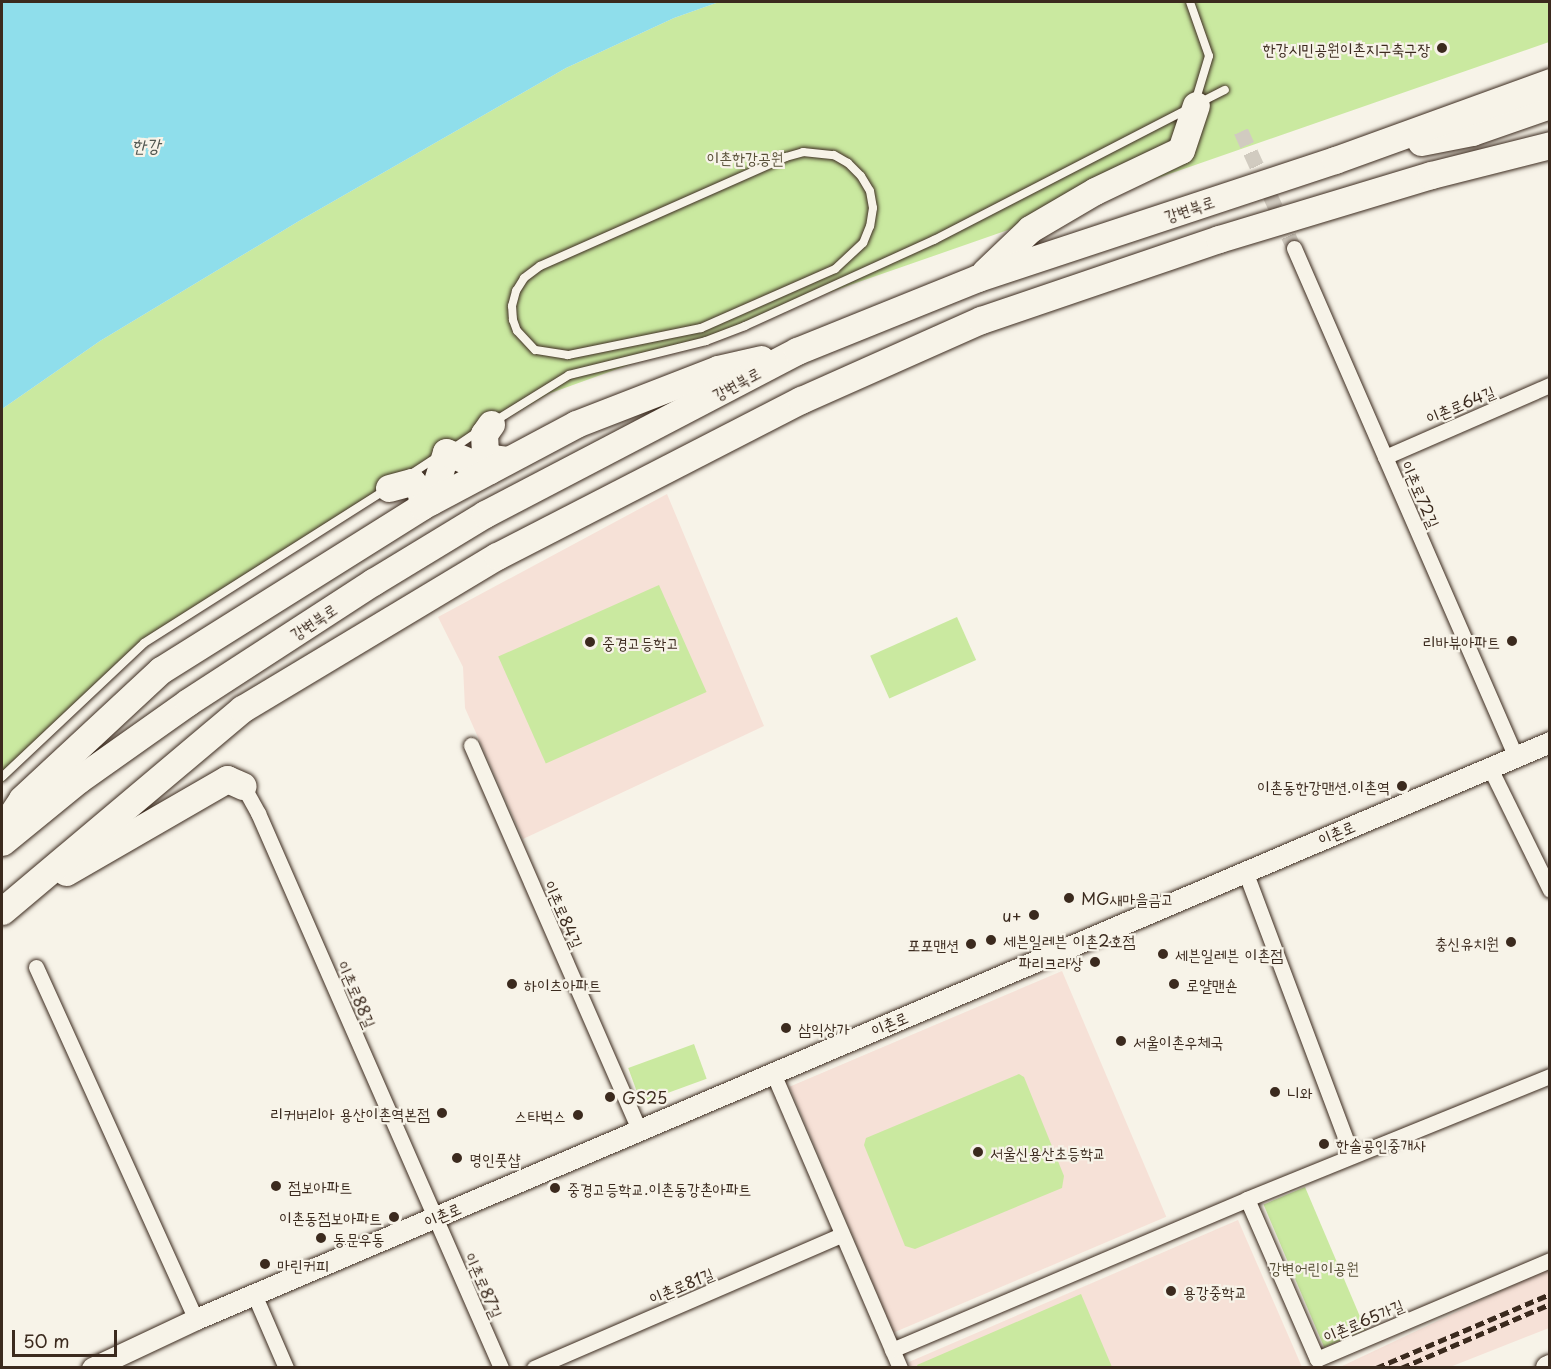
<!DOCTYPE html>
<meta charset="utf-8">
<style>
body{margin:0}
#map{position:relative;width:1551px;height:1369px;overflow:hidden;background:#f7f3e8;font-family:"Playpen Sans","Poor Story",sans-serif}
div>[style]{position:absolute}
.built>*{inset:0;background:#f6e1d7;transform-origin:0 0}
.green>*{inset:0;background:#cae9a0;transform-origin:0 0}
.water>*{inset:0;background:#8fdeeb}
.street-tunnel>*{height:15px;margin-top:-7.5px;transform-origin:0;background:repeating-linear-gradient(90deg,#d1cbc0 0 15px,transparent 0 23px)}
.roads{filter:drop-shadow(0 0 2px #3b2a1e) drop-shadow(0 0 2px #3b2a1e)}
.lane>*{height:8px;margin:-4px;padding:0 4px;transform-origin:4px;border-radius:4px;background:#f7f3e8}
.street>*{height:15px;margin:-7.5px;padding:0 7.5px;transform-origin:7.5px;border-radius:7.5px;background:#f7f3e8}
.secondary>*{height:21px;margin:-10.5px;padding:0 10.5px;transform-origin:10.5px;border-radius:10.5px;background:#f7f3e8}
.primary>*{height:24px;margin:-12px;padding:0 12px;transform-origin:12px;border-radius:12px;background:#f7f3e8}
.highway>*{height:27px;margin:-13.5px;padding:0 13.5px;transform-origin:13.5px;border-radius:13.5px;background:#f7f3e8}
.rail>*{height:4.5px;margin-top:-2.25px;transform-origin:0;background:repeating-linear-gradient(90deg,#3b2a1e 0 9px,transparent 0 13.5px)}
.dots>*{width:16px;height:16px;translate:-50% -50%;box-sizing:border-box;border:3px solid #f7f3e8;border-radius:50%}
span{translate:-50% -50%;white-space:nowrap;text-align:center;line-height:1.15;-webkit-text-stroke:4.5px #f7f3e8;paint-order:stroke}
.poi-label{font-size:16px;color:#3b2a1e}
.right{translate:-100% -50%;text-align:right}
.left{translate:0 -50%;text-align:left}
.park-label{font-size:16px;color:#585038}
.street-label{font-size:16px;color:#3b2a1e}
.water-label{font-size:18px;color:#505751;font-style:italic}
.frame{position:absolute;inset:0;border:3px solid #3b2a1e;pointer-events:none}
.scale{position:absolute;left:12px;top:1330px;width:105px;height:27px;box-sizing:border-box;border:3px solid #3b2a1e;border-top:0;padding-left:8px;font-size:18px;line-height:21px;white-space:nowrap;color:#3b2a1e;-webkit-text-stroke:4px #f7f3e8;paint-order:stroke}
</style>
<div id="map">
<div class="built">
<i style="clip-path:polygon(667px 494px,764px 726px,523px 839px,465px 708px,463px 667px,438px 617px)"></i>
<i style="left:1062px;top:971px;width:267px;height:296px;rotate:67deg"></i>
<i style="clip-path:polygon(1238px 1220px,1302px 1367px,911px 1368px,909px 1362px)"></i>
<i style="clip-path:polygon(1549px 1268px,1549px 1328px,1450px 1367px,1338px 1368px)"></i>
</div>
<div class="green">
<i style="clip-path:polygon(719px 2px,1549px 2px,1549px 42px,850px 285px,548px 394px,376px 497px,135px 653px,2px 783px,2px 409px,100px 341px,299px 221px,566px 68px,674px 18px)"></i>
<i style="left:659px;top:585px;width:117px;height:176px;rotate:66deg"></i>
<i style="left:957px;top:617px;width:47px;height:95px;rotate:66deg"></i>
<i style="left:694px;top:1044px;width:37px;height:70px;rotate:70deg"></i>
<i style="clip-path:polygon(1019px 1074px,1024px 1077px,1064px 1176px,1062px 1188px,915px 1249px,905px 1246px,864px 1145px,866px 1138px)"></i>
<i style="left:1305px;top:1187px;width:155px;height:45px;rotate:67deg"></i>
<i style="clip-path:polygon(1081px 1294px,1112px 1367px,918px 1367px,917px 1365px)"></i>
</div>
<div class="water">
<i style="clip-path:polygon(2px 2px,719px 2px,674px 18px,566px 68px,299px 221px,100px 341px,2px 409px)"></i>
</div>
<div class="street-tunnel">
<i style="left:1241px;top:131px;width:128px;rotate:65.6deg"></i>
</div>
<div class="roads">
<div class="lane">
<i style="left:1190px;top:2px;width:57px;rotate:70.6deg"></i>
<i style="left:1209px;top:56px;width:45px;rotate:106.8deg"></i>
<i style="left:1199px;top:103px;width:29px;rotate:-27deg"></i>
<i style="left:803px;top:152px;width:31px;rotate:6deg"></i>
<i style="left:834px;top:155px;width:16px;rotate:30deg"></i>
<i style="left:848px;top:163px;width:18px;rotate:45deg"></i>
<i style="left:861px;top:176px;width:17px;rotate:59deg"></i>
<i style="left:870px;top:191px;width:17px;rotate:80deg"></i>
<i style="left:873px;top:208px;width:18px;rotate:99deg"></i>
<i style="left:870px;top:226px;width:18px;rotate:112deg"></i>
<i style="left:863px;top:243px;width:38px;rotate:137deg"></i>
<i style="left:835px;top:269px;width:146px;rotate:156.2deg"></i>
<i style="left:701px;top:328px;width:136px;rotate:168.5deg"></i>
<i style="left:568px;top:355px;width:33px;rotate:-171deg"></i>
<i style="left:535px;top:350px;width:26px;rotate:-133deg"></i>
<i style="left:517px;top:331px;width:12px;rotate:-110deg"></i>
<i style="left:513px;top:320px;width:14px;rotate:-94deg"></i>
<i style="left:512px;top:306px;width:16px;rotate:-75deg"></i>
<i style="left:516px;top:291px;width:15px;rotate:-58deg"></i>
<i style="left:524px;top:278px;width:20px;rotate:-37deg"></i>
<i style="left:540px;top:266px;width:269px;rotate:-23.9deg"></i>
<i style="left:786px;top:157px;width:18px;rotate:-16deg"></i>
<i style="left:495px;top:421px;width:87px;rotate:-31.9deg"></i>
<i style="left:569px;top:375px;width:141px;rotate:-13.9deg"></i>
<i style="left:706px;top:341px;width:42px;rotate:-21deg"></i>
<i style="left:745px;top:326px;width:208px;rotate:-24.5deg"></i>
<i style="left:934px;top:240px;width:284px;rotate:-27.3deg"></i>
<i style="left:452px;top:449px;width:32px;rotate:-34deg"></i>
<i style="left:411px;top:474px;width:30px;rotate:-33deg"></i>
<i style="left:2px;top:777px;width:195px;rotate:-43.3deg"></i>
<i style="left:144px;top:643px;width:285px;rotate:-32.4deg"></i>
</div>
<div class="street">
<i style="left:1294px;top:248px;width:553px;rotate:66.45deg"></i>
<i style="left:1385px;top:457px;width:180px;rotate:-23.6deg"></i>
<i style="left:471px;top:745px;width:420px;rotate:66.4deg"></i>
<i style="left:1489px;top:766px;width:138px;rotate:63.8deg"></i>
<i style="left:243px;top:786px;width:31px;rotate:61deg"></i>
<i style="left:258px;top:813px;width:606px;rotate:66.35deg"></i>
<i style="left:1245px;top:871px;width:304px;rotate:69.4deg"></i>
<i style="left:36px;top:967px;width:387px;rotate:65.6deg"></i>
<i style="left:773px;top:1073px;width:321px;rotate:66.7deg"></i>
<i style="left:1247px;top:1199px;width:175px;rotate:66.4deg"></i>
<i style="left:1317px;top:1359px;width:253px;rotate:-23deg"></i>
<i style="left:254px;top:1294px;width:81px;rotate:66.6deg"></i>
<i style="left:892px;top:1350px;width:386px;rotate:-23deg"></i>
<i style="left:1247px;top:1199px;width:327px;rotate:-22.1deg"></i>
<i style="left:534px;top:1368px;width:335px;rotate:-23.4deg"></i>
</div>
<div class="secondary">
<i style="left:92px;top:1368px;width:115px;rotate:-25.2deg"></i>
<i style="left:196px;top:1319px;width:1472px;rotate:-23.08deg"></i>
</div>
<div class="primary">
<i style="left:1548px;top:1368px;width:2px;rotate:-27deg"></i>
</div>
<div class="highway">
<i style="left:1421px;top:142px;width:52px;rotate:-11.1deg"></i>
<i style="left:1472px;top:132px;width:83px;rotate:-19.1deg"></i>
<i style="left:985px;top:272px;width:62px;rotate:-43.7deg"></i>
<i style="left:1030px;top:229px;width:75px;rotate:-30.3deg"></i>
<i style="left:1095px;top:191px;width:95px;rotate:-25.5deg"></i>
<i style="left:1181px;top:150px;width:47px;rotate:-71.6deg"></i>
<i style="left:491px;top:424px;width:12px;rotate:125deg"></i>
<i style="left:484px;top:434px;width:19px;rotate:87deg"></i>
<i style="left:485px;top:453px;width:9px;rotate:32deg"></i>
<i style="left:493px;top:458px;width:14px;rotate:8deg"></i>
<i style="left:389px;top:488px;width:24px;rotate:-15deg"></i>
<i style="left:412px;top:482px;width:13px;rotate:45deg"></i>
<i style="left:421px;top:491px;width:15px;rotate:86deg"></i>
<i style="left:431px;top:501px;width:51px;rotate:-73deg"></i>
<i style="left:446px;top:452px;width:47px;rotate:22.7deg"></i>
<i style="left:2px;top:829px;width:36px;rotate:-56deg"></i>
<i style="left:22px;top:799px;width:190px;rotate:-42.9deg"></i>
<i style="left:161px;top:670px;width:308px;rotate:-32.1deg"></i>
<i style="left:422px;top:506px;width:174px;rotate:-28deg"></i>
<i style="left:576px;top:424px;width:152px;rotate:-21.2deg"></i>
<i style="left:718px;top:369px;width:44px;rotate:-13.1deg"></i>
<i style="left:2px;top:842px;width:98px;rotate:-39.2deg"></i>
<i style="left:78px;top:780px;width:135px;rotate:-35.3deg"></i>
<i style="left:188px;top:702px;width:221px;rotate:-33deg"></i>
<i style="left:373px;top:582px;width:131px;rotate:-31.3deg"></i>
<i style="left:485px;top:514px;width:352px;rotate:-27.6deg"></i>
<i style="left:797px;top:351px;width:195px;rotate:-22deg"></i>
<i style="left:978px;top:278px;width:376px;rotate:-18.3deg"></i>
<i style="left:1335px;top:160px;width:229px;rotate:-19.9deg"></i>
<i style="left:66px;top:872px;width:186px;rotate:-30deg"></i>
<i style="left:227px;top:779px;width:17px;rotate:24deg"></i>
<i style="left:2px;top:911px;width:314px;rotate:-40.1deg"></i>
<i style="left:242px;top:709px;width:297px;rotate:-31deg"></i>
<i style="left:497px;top:556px;width:342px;rotate:-27.2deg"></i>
<i style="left:801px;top:400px;width:197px;rotate:-24deg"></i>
<i style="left:981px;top:320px;width:251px;rotate:-18.8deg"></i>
<i style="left:1219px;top:239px;width:221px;rotate:-16.8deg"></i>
<i style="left:1431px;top:175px;width:123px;rotate:-14.1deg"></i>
</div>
</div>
<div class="rail">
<i style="left:1376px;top:1368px;width:189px;rotate:-23deg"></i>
<i style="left:1401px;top:1368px;width:162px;rotate:-23.2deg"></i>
</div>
<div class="dots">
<i style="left:1442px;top:48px;background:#3b2a1e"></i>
<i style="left:1512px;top:641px;background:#3b2a1e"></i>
<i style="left:590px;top:642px;background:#3b2a1e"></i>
<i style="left:1402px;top:786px;background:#3b2a1e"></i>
<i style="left:1069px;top:898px;background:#3b2a1e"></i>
<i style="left:1034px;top:915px;background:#3b2a1e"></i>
<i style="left:991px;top:940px;background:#3b2a1e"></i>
<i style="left:1511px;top:942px;background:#3b2a1e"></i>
<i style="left:971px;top:944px;background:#3b2a1e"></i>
<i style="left:1163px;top:954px;background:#3b2a1e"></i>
<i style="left:1095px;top:962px;background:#3b2a1e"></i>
<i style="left:512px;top:984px;background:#3b2a1e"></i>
<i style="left:1174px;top:984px;background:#3b2a1e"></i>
<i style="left:786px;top:1028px;background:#3b2a1e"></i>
<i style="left:1121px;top:1041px;background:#3b2a1e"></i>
<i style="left:1275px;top:1092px;background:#3b2a1e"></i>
<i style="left:610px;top:1097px;background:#3b2a1e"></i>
<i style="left:442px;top:1113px;background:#3b2a1e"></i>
<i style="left:578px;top:1115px;background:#3b2a1e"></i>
<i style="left:1324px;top:1144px;background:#3b2a1e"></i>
<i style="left:978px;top:1152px;background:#3b2a1e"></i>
<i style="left:457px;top:1158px;background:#3b2a1e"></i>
<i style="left:276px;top:1186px;background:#3b2a1e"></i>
<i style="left:555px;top:1188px;background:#3b2a1e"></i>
<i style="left:394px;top:1217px;background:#3b2a1e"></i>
<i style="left:321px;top:1238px;background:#3b2a1e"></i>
<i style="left:265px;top:1264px;background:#3b2a1e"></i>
<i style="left:1171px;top:1291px;background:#3b2a1e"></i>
</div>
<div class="poi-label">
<span class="right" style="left:1430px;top:48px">한강시민공원이촌지구축구장</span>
<span class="right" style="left:1500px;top:641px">리바뷰아파트</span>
<span class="left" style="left:602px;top:642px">중경고등학고</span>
<span class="right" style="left:1390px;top:786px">이촌동한강맨션.이촌역</span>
<span class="left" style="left:1081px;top:898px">MG새마을금고</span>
<span class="right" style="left:1022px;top:915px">u+</span>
<span class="left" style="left:1003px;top:940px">세븐일레븐 이촌2호점</span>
<span class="right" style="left:1499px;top:942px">충신유치원</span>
<span class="right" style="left:959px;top:944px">포포맨션</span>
<span class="left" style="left:1175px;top:954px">세븐일레븐 이촌점</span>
<span class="right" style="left:1083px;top:962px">파리크라상</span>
<span class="left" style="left:524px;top:984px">하이츠아파트</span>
<span class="left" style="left:1186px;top:984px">로얄맨숀</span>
<span class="left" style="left:798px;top:1028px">삼익상가</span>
<span class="left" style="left:1133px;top:1041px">서울이촌우체국</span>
<span class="left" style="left:1287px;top:1092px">니와</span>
<span class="left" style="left:622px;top:1097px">GS25</span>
<span class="right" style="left:430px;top:1113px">리커버리아 용산이촌역본점</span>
<span class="right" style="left:566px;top:1115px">스타벅스</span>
<span class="left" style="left:1336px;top:1144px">한솔공인중개사</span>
<span class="left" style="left:990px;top:1152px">서울신용산초등학교</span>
<span class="left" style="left:469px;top:1158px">명인풋샵</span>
<span class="left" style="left:288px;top:1186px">점보아파트</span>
<span class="left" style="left:567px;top:1188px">중경고등학교.이촌동강촌아파트</span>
<span class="right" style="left:382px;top:1217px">이촌동점보아파트</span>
<span class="left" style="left:333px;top:1238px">동문우동</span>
<span class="left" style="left:277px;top:1264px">마린커피</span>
<span class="left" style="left:1183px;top:1291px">용강중학교</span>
</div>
<div class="park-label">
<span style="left:745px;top:157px">이촌한강공원</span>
<span style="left:1314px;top:1267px">강변어린이공원</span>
</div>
<div class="street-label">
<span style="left:1189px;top:208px;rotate:-18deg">강변북로</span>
<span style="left:736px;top:383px;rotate:-28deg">강변북로</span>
<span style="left:1460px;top:404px;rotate:-23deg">이촌로64길</span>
<span style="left:1421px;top:494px;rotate:66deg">이촌로72길</span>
<span style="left:313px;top:621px;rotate:-33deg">강변북로</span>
<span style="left:1336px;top:832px;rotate:-23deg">이촌로</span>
<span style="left:564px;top:914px;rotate:66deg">이촌로84길</span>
<span style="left:357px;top:994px;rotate:66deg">이촌로88길</span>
<span style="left:889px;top:1023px;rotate:-23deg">이촌로</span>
<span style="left:442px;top:1214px;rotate:-23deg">이촌로</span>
<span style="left:484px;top:1285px;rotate:66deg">이촌로87길</span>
<span style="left:681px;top:1285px;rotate:-23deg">이촌로81길</span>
<span style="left:1363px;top:1320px;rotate:-23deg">이촌로65가길</span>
</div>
<div class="water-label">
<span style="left:146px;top:145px">한강</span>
</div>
<div class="frame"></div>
<div class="scale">50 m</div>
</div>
